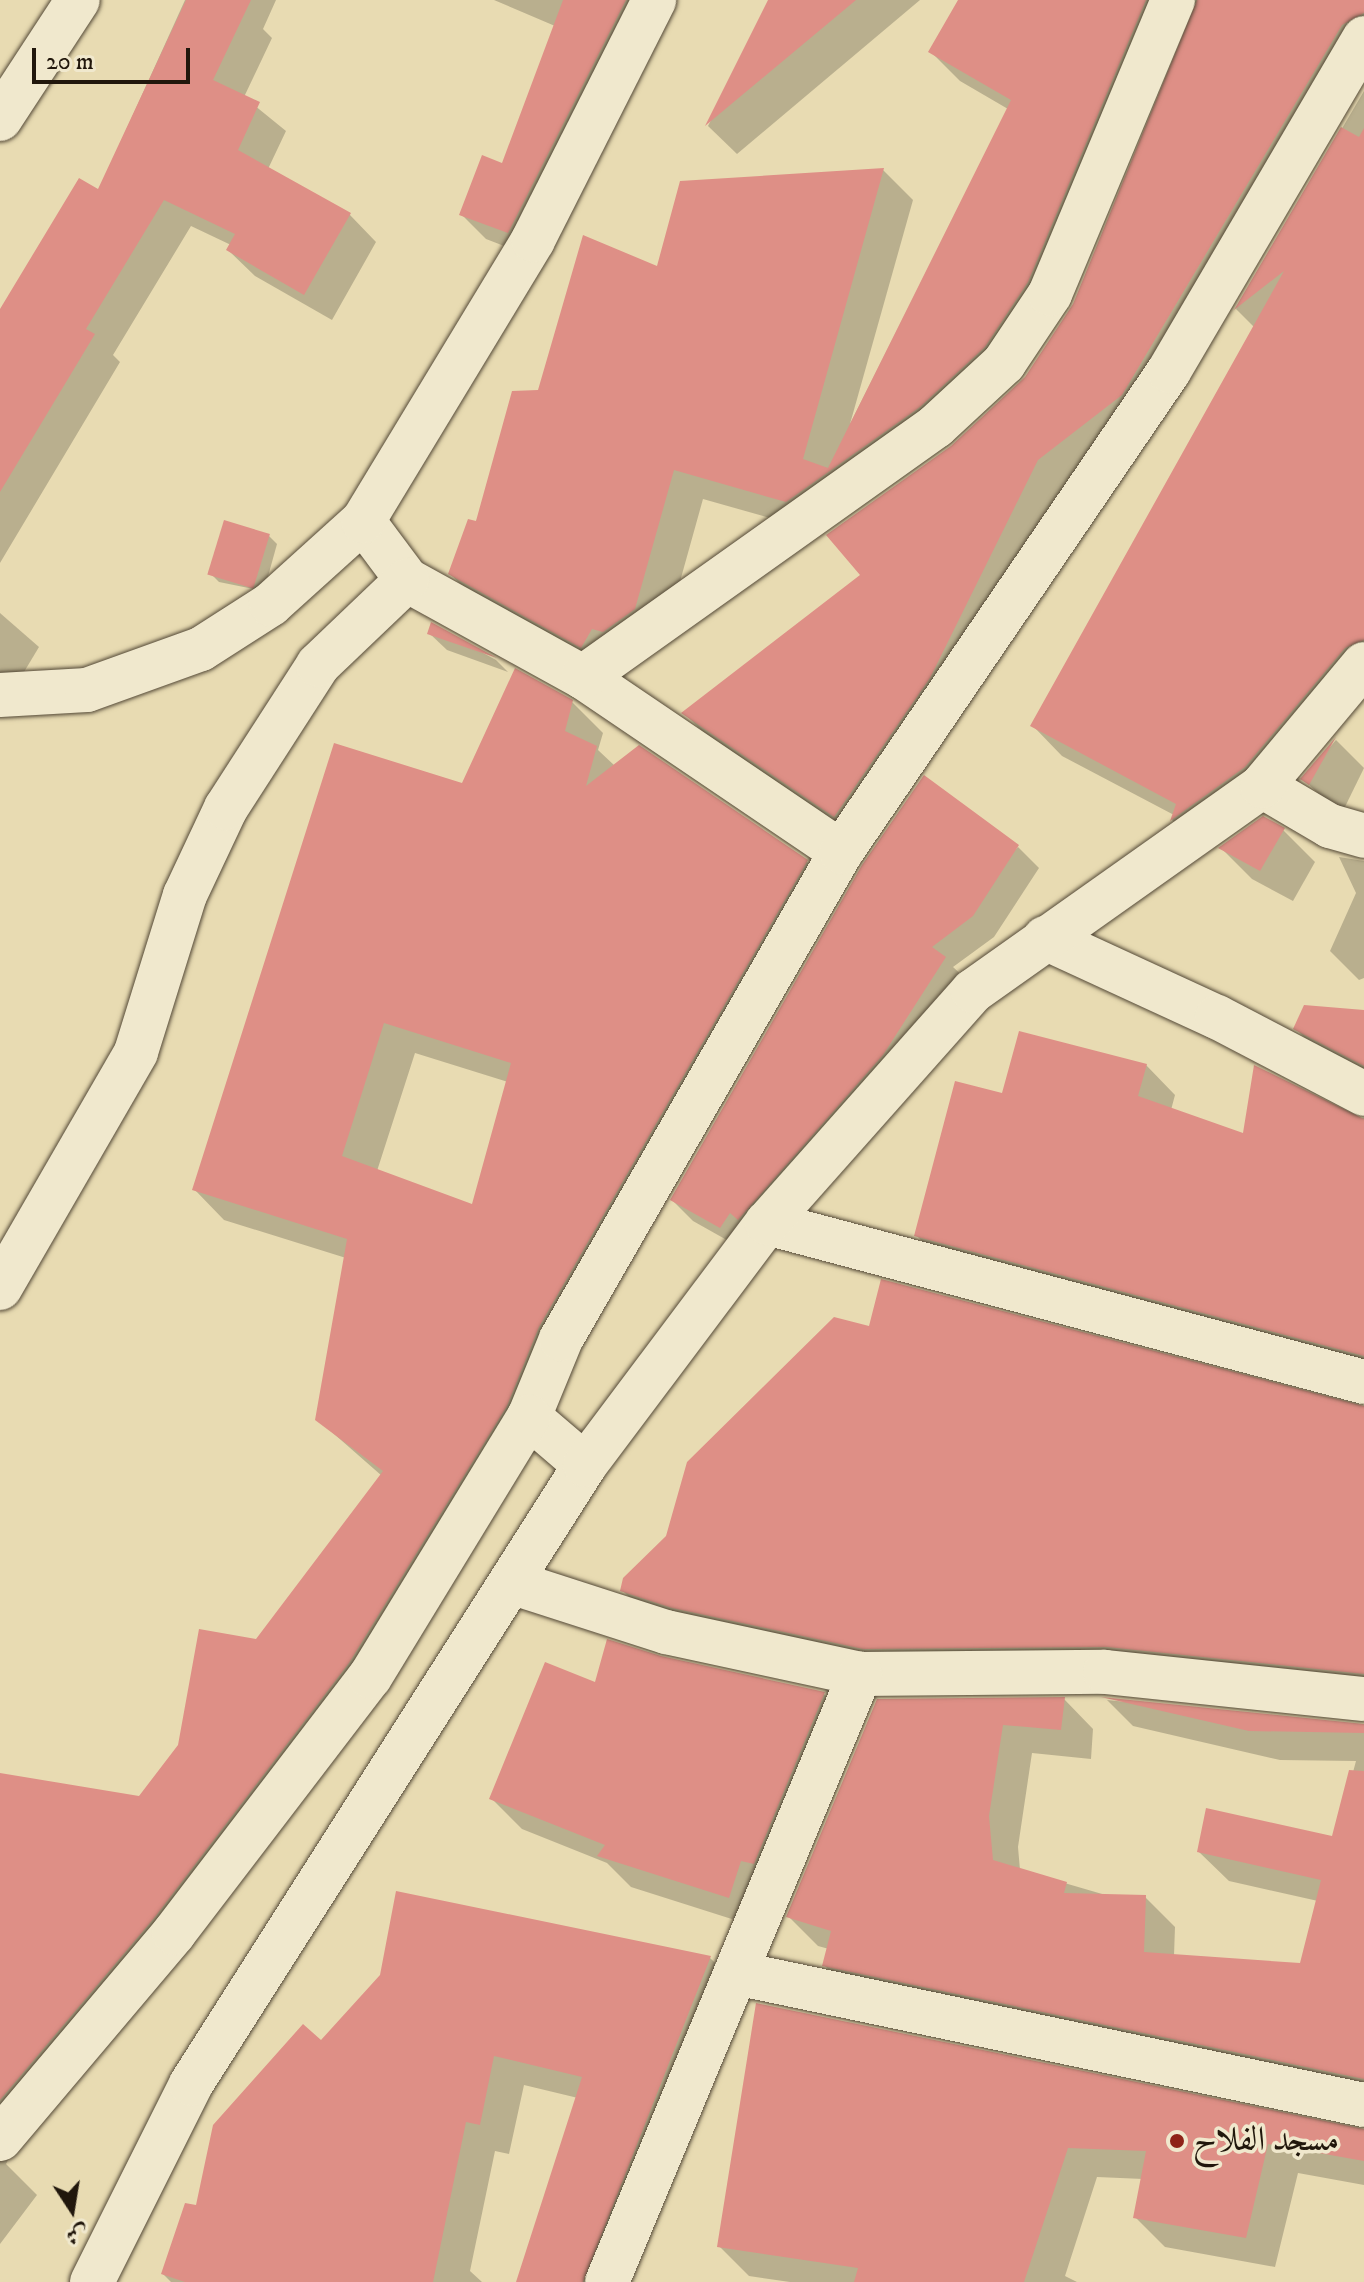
<!DOCTYPE html>
<meta charset="utf-8">
<style>
body{margin:0}
#map{position:relative;width:1364px;height:2282px;overflow:hidden;background:#e8dbb2;font-family:"IM FELL DW Pica",Amiri,serif}
div>[style]{position:absolute}
.shadow>*{inset:0;background:#0003}
.building>*{inset:0;background:#de8f86;transform-origin:0 0}
.roads{filter:drop-shadow(0 0 2px #534836) drop-shadow(0 0 2px #534836)}
.street>*{height:44px;margin:-22px;padding:0 22px;transform-origin:22px;border-radius:22px;background:#f0e8cd}
.secondary>*{height:44px;margin:-22px;padding:0 22px;transform-origin:22px;border-radius:22px;background:#f0e8cd}
.dots>*{width:22px;height:22px;translate:-50% -50%;box-sizing:border-box;border:4px solid #f0e8cd;border-radius:50%}
span{translate:-50% -50%;white-space:nowrap;text-align:center;line-height:1.15;-webkit-text-stroke:7px #f0e8cd;paint-order:stroke}
.poi-label{font-size:34px;color:#21170c}
.left{translate:0 -50%;text-align:left}
.north{position:absolute;left:32px;top:2170px;width:80px;height:80px;-webkit-text-stroke:6px #f0e8cd;paint-order:stroke;rotate:168deg;font-size:22px;font-weight:700;line-height:32px;text-align:center;color:#21170c}
.north::after{content:'';display:block;margin:auto;width:28px;height:36px;background:#21170c;clip-path:polygon(50% 0,100% 100%,50% 72%,0 100%)}
.scale{position:absolute;left:32px;top:48px;width:158px;height:36px;box-sizing:border-box;border:4px solid #21170c;border-top:0;padding-left:10px;font-size:24px;line-height:28px;white-space:nowrap;color:#21170c;-webkit-text-stroke:6px #f0e8cd;paint-order:stroke}
</style>
<div id="map">
<div class="shadow">
<i style="clip-path:polygon(185px 0,276px 0,263px 29px,272px 38px,244px 97px,286px 131px,268px 169px,350px 215px,376px 242px,332px 320px,255px 276px,228px 250px,231px 245px,191px 226px,113px 355px,120px 362px,0 563px,0 313px,98px 192px)"></i>
<i style="clip-path:polygon(494px 0,663px 0,533px 257px,486px 239px,461px 214px,503px 165px,555px 26px)"></i>
<i style="clip-path:polygon(920px 0,737px 154px,708px 126px,770px 0)"></i>
<i style="clip-path:polygon(961px 0,1364px 0,1364px 68px,865px 846px,713px 742px,684px 713px,863px 575px,952px 448px,1026px 378px,1075px 305px,1199px 7px,1188px 9px,1057px 312px,816px 531px,703px 499px,664px 639px,611px 676px,480px 603px,450px 574px,540px 392px,658px 268px,883px 170px,913px 200px,850px 424px,1008px 109px,960px 81px,930px 51px)"></i>
<i style="clip-path:polygon(1364px 91px,1364px 690px,1201px 849px,1172px 820px,1174px 815px,1062px 756px,1033px 726px,1255px 328px,1236px 309px)"></i>
<i style="clip-path:polygon(269px 536px,277px 544px,264px 591px,219px 582px,211px 574px)"></i>
<i style="clip-path:polygon(0 613px,39px 647px,0 712px)"></i>
<i style="clip-path:polygon(432px 625px,496px 660px,508px 672px,447px 650px,429px 633px)"></i>
<i style="clip-path:polygon(evenodd,572px 702px,603px 733px,598px 750px,615px 766px,806px 861px,837px 892px,569px 1357px,11px 2154px,6px 2164px,37px 2195px,0 2244px,0 1775px,140px 1798px,382px 1476px,317px 1419px,346px 1258px,224px 1220px,194px 1189px,463px 786px,572px 702px,415px 1053px,508px 1082px,473px 1207px,377px 1171px,415px 1053px)"></i>
<i style="clip-path:polygon(1336px 740px,1364px 768px,1341px 815px,1303px 779px)"></i>
<i style="clip-path:polygon(1283px 830px,1315px 862px,1293px 901px,1252px 879px,1221px 848px)"></i>
<i style="clip-path:polygon(1018px 847px,1039px 868px,994px 937px,953px 967px,966px 979px,741px 1248px,693px 1221px,672px 1200px)"></i>
<i style="clip-path:polygon(1339px 857px,1364px 861px,1364px 978px,1359px 980px,1330px 951px,1356px 893px)"></i>
<i style="clip-path:polygon(1364px 1021px,1364px 1078px,1325px 1058px,1295px 1028px)"></i>
<i style="clip-path:polygon(1146px 1065px,1175px 1095px,1171px 1110px,1245px 1136px,1364px 1118px,1364px 1377px,946px 1266px,917px 1236px,1004px 1096px)"></i>
<i style="clip-path:polygon(871px 1329px,1364px 1408px,1364px 1702px,894px 1678px,652px 1620px,622px 1590px)"></i>
<i style="clip-path:polygon(660px 1658px,824px 1694px,855px 1725px,760px 1928px,631px 1887px,607px 1863px,522px 1829px,491px 1798px)"></i>
<i style="clip-path:polygon(1064px 1699px,1093px 1729px,1091px 1759px,1032px 1753px,1018px 1847px,1020px 1870px,1109px 1896px,1145px 1897px,1175px 1927px,1174px 1956px,1301px 1965px,1318px 1901px,1229px 1881px,1199px 1852px,1335px 1839px,1356px 1761px,1280px 1760px,1133px 1726px,1107px 1700px,1364px 1726px,1364px 2102px,854px 1995px,824px 1965px,829px 1949px,818px 1946px,788px 1916px,878px 1701px)"></i>
<i style="clip-path:polygon(710px 1958px,740px 1987px,624px 2282px,518px 2282px,578px 2098px,524px 2085px,509px 2154px,495px 2151px,470px 2271px,482px 2282px,171px 2282px,163px 2274px,198px 2207px,321px 2043px)"></i>
<i style="clip-path:polygon(758px 2005px,1364px 2131px,1364px 2185px,1298px 2173px,1275px 2267px,1165px 2247px,1135px 2217px,1143px 2179px,1097px 2177px,1065px 2276px,1077px 2282px,790px 2282px,749px 2276px,719px 2246px)"></i>
</div>
<div class="building">
<i style="clip-path:polygon(186px 0,251px 0,213px 80px,260px 102px,238px 150px,351px 213px,304px 295px,226px 250px,235px 234px,164px 200px,86px 329px,95px 334px,0 492px,0 309px,79px 178px,98px 189px)"></i>
<i style="clip-path:polygon(563px 0,626px 0,508px 233px,459px 215px,482px 155px,502px 163px)"></i>
<i style="clip-path:polygon(768px 0,856px 0,705px 126px)"></i>
<i style="clip-path:polygon(958px 0,1146px 0,1028px 282px,985px 347px,920px 407px,786px 502px,674px 470px,635px 609px,603px 632px,592px 629px,581px 648px,448px 574px,468px 519px,476px 521px,512px 391px,538px 390px,583px 235px,657px 266px,680px 181px,884px 168px,803px 459px,828px 468px,1011px 100px,928px 52px)"></i>
<i style="clip-path:polygon(1197px 0,1364px 0,1364px 13px,1342px 25px,1122px 395px,1038px 460px,930px 678px,834px 817px,681px 713px,860px 575px,826px 535px,951px 446px,1025px 377px,1073px 304px)"></i>
<i style="clip-path:polygon(1341px 127px,1359px 137px,1364px 128px,1364px 640px,1345px 648px,1245px 767px,1170px 821px,1176px 804px,1030px 726px,1284px 271px,1234px 310px)"></i>
<i style="left:224px;top:520px;width:48px;height:57px;rotate:17deg"></i>
<i style="clip-path:polygon(431px 622px,497px 658px,427px 634px)"></i>
<i style="clip-path:polygon(evenodd,515px 668px,573px 700px,565px 731px,597px 746px,586px 786px,639px 745px,808px 860px,539px 1327px,507px 1406px,349px 1663px,155px 1917px,0 2100px,0 1773px,139px 1796px,178px 1745px,199px 1629px,256px 1639px,383px 1471px,315px 1420px,347px 1239px,192px 1190px,334px 743px,462px 783px,515px 668px,384px 1023px,511px 1063px,472px 1204px,342px 1156px,384px 1023px)"></i>
<i style="clip-path:polygon(1336px 737px,1309px 785px,1300px 779px)"></i>
<i style="clip-path:polygon(924px 775px,1019px 845px,973px 916px,932px 947px,946px 957px,883px 1055px,738px 1220px,730px 1213px,720px 1228px,670px 1200px,862px 865px)"></i>
<i style="clip-path:polygon(1263px 816px,1285px 828px,1260px 871px,1218px 848px)"></i>
<i style="clip-path:polygon(1304px 1005px,1364px 1010px,1364px 1066px,1293px 1029px)"></i>
<i style="clip-path:polygon(1019px 1031px,1147px 1064px,1138px 1096px,1243px 1133px,1254px 1065px,1364px 1119px,1364px 1356px,914px 1236px,955px 1081px,1002px 1093px)"></i>
<i style="clip-path:polygon(881px 1279px,1364px 1406px,1364px 1674px,1107px 1647px,863px 1649px,672px 1608px,620px 1591px,623px 1578px,666px 1536px,687px 1462px,834px 1317px,869px 1326px)"></i>
<i style="clip-path:polygon(607px 1639px,661px 1656px,825px 1692px,754px 1864px,741px 1861px,729px 1898px,597px 1856px,605px 1845px,489px 1799px,545px 1662px,595px 1682px)"></i>
<i style="clip-path:polygon(1065px 1697px,1061px 1730px,1003px 1725px,989px 1816px,993px 1860px,1067px 1882px,1064px 1893px,1146px 1895px,1144px 1952px,1300px 1963px,1321px 1880px,1197px 1852px,1206px 1808px,1332px 1836px,1349px 1770px,1364px 1771px,1364px 2079px,822px 1966px,831px 1931px,786px 1917px,877px 1699px)"></i>
<i style="clip-path:polygon(1101px 1697px,1364px 1724px,1364px 1733px,1249px 1731px)"></i>
<i style="clip-path:polygon(396px 1891px,711px 1956px,583px 2282px,516px 2282px,582px 2077px,494px 2056px,480px 2125px,466px 2122px,433px 2282px,185px 2282px,161px 2274px,185px 2203px,196px 2205px,213px 2125px,303px 2024px,321px 2040px,380px 1975px)"></i>
<i style="clip-path:polygon(756px 2003px,1364px 2129px,1364px 2161px,1268px 2144px,1246px 2238px,1133px 2218px,1146px 2151px,1068px 2148px,1024px 2282px,854px 2282px,858px 2268px,717px 2247px)"></i>
</div>
<div class="roads">
<div class="street">
<i style="left:363px;top:521px;width:74px;rotate:53.3deg"></i>
<i style="left:407px;top:580px;width:201px;rotate:28.9deg"></i>
<i style="left:583px;top:677px;width:312px;rotate:34.1deg"></i>
<i style="left:583px;top:677px;width:433px;rotate:-35.4deg"></i>
<i style="left:936px;top:426px;width:93px;rotate:-42.8deg"></i>
<i style="left:1004px;top:363px;width:83px;rotate:-56.3deg"></i>
<i style="left:1050px;top:294px;width:319px;rotate:-67.3deg"></i>
<i style="left:0;top:695px;width:87px;rotate:-3.3deg"></i>
<i style="left:87px;top:690px;width:121px;rotate:-19.8deg"></i>
<i style="left:201px;top:649px;width:83px;rotate:-32.7deg"></i>
<i style="left:271px;top:604px;width:124px;rotate:-42.1deg"></i>
<i style="left:363px;top:521px;width:328px;rotate:-58.8deg"></i>
<i style="left:533px;top:240px;width:269px;rotate:-63.2deg"></i>
<i style="left:1262px;top:786px;width:79px;rotate:30.5deg"></i>
<i style="left:1330px;top:826px;width:35px;rotate:16deg"></i>
<i style="left:1045px;top:938px;width:189px;rotate:24.7deg"></i>
<i style="left:1217px;top:1017px;width:166px;rotate:27.6deg"></i>
<i style="left:767px;top:1223px;width:618px;rotate:14.91deg"></i>
<i style="left:0;top:1288px;width:272px;rotate:-60deg"></i>
<i style="left:136px;top:1052px;width:164px;rotate:-72.7deg"></i>
<i style="left:185px;top:895px;width:96px;rotate:-64.8deg"></i>
<i style="left:226px;top:808px;width:170px;rotate:-57.2deg"></i>
<i style="left:318px;top:665px;width:123px;rotate:-43.7deg"></i>
<i style="left:585px;top:1465px;width:74px;rotate:-139.4deg"></i>
<i style="left:529px;top:1417px;width:84px;rotate:-67.7deg"></i>
<i style="left:561px;top:1339px;width:562px;rotate:-60.1deg"></i>
<i style="left:841px;top:852px;width:582px;rotate:-55.71deg"></i>
<i style="left:1169px;top:371px;width:386px;rotate:-59.6deg"></i>
<i style="left:514px;top:1583px;width:160px;rotate:17.9deg"></i>
<i style="left:666px;top:1632px;width:198px;rotate:12.2deg"></i>
<i style="left:860px;top:1674px;width:245px;rotate:-0.5deg"></i>
<i style="left:1105px;top:1672px;width:260px;rotate:6deg"></i>
<i style="left:736px;top:1973px;width:642px;rotate:11.87deg"></i>
<i style="left:0;top:2139px;width:270px;rotate:-49.8deg"></i>
<i style="left:174px;top:1933px;width:322px;rotate:-52.6deg"></i>
<i style="left:370px;top:1677px;width:305px;rotate:-58.6deg"></i>
<i style="left:607px;top:2282px;width:659px;rotate:-67.41deg"></i>
</div>
<div class="secondary">
<i style="left:0;top:119px;width:142px;rotate:-56.8deg"></i>
<i style="left:92px;top:2282px;width:221px;rotate:-63.4deg"></i>
<i style="left:191px;top:2084px;width:734px;rotate:-57.52deg"></i>
<i style="left:585px;top:1465px;width:303px;rotate:-53.1deg"></i>
<i style="left:767px;top:1223px;width:310px;rotate:-48.4deg"></i>
<i style="left:973px;top:991px;width:354px;rotate:-35.3deg"></i>
<i style="left:1262px;top:786px;width:159px;rotate:-50.1deg"></i>
</div>
</div>
<div class="dots">
<i style="left:1177px;top:2141px;background:#8f2418"></i>
</div>
<div class="poi-label">
<span class="left" style="left:1193px;top:2141px">مسجد الفلاح</span>
</div>
<div class="north">ش</div>
<div class="scale">20 m</div>
</div>
